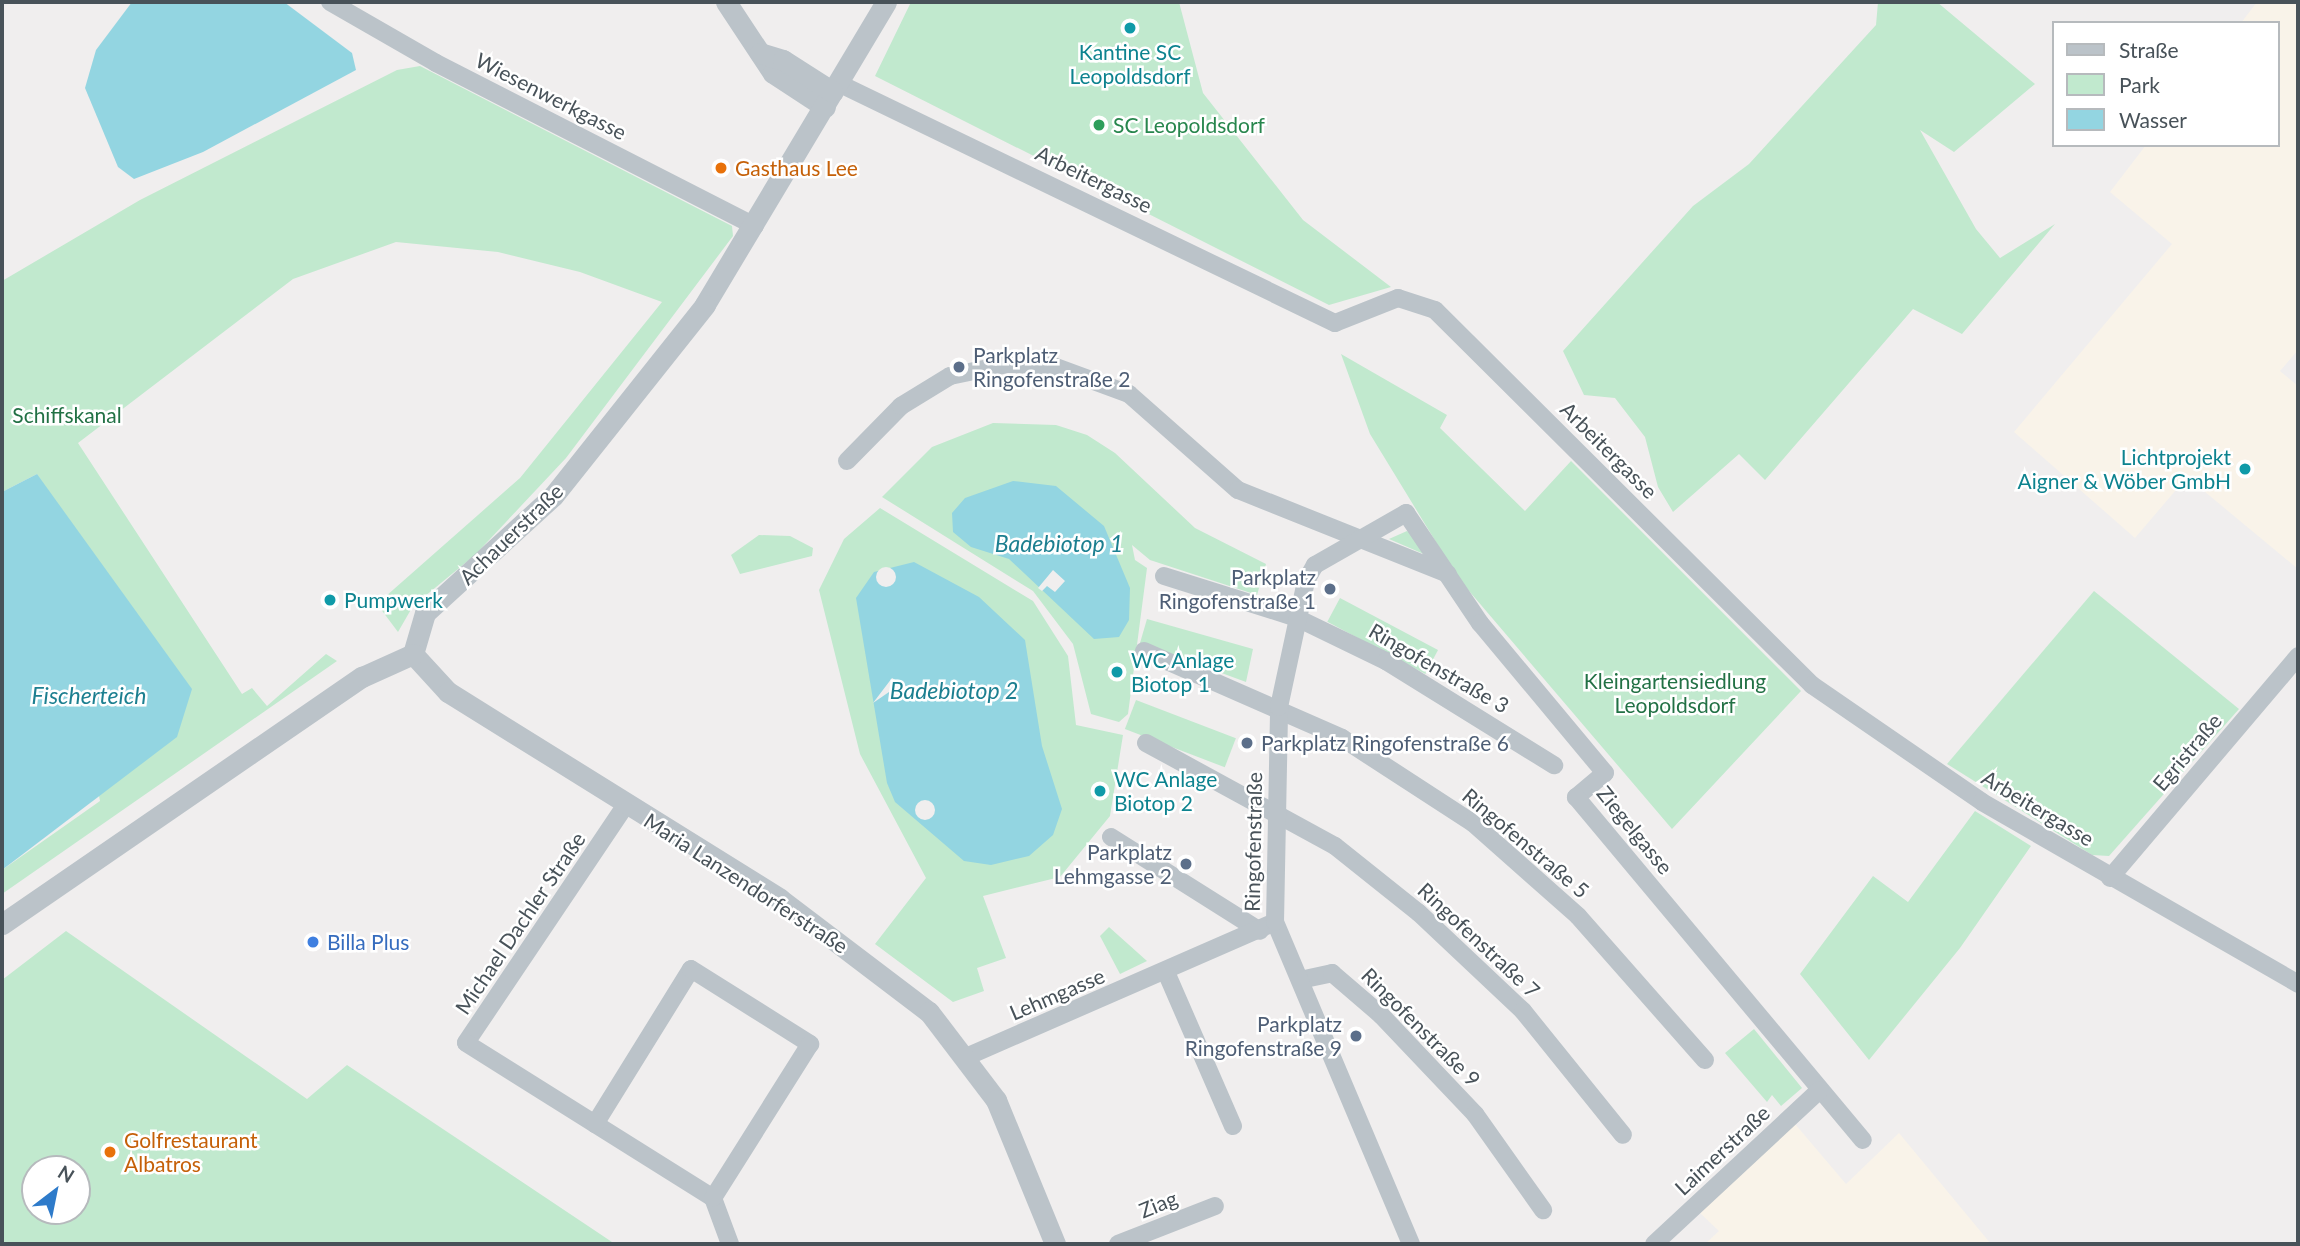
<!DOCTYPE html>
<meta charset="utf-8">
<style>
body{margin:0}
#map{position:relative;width:2300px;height:1246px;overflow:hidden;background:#f0eeee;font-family:Lato,sans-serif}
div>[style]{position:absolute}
.commercial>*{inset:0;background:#f9f3e9}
.green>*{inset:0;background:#c1e9ce;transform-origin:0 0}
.water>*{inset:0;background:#93d5e1}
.pier>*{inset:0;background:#f0eeee}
.round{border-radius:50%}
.minor>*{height:18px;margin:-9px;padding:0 9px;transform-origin:9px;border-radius:9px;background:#bbc3c9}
.tertiary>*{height:21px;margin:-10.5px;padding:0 10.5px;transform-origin:10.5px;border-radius:10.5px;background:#bbc3c9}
.dots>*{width:19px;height:19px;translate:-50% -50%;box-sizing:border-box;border:4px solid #fff;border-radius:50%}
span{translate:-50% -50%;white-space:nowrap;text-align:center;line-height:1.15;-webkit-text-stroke:5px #fff;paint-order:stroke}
.culture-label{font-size:21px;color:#0d838f}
.right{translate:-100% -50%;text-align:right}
.left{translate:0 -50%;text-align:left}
.street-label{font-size:21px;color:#485259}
.leisure-label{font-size:21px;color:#27864d}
.food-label{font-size:21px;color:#c56008}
.service-label{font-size:21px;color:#4e5e75}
.park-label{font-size:21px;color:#227145}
.shop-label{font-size:21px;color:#366cbe}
.water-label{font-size:23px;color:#1c7f90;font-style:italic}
.frame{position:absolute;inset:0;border:4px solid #485259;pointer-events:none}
.legend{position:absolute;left:2052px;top:21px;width:228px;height:126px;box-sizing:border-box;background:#fff;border:2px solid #b6babd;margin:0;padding:9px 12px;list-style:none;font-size:21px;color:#485259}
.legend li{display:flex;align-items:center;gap:14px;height:35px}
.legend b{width:35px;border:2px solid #b6babd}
.north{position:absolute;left:21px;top:1155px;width:70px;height:70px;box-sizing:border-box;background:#fff;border:2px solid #b6babd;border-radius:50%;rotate:32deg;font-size:19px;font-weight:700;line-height:28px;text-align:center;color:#485259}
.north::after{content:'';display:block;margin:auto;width:24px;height:32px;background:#2e7bca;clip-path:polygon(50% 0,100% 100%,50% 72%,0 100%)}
</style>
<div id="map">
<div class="commercial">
<i style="clip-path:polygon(2257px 2px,2298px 2px,2298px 350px,2280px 371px,2298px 386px,2298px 569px,2187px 477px,2135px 538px,2014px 432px,2172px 244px,2110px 192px,2146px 145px,2277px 145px,2277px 23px,2241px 23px)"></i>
<i style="clip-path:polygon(1795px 1124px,1846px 1184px,1899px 1133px,1991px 1244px,1705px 1244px,1719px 1231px,1700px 1213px)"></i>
</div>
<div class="green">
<i style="clip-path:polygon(911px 2px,1179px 2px,1203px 93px,1303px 220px,1391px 287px,1329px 305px,875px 76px)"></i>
<i style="clip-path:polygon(1878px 2px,1937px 2px,2035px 84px,1954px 152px,1920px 130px,1976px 229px,2000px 258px,2055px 224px,1962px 334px,1913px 309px,1765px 480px,1739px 454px,1673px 512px,1658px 487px,1645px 437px,1615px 398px,1584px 395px,1563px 351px,1693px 206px,1749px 164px,1876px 25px)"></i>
<i style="clip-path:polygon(420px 66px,732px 226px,733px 236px,566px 458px,475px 555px,413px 606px,398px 632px,377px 604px,520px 478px,662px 302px,580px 272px,498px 252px,396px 242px,293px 279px,78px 443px,242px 694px,252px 688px,267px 706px,326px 654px,337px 661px,2px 894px,2px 870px,100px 801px,37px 474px,2px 492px,2px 281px,140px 200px,397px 70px)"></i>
<i style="clip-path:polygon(1341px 354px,1447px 415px,1440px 428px,1525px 511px,1571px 461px,1801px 691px,1672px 829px,1458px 578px,1370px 434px)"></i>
<i style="clip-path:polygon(993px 423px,1056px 425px,1087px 435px,1115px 453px,1195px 528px,1266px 564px,1257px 595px,1150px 560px,1132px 545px,1135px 560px,1147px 568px,1128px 714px,1119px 722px,1091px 714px,1073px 644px,1033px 591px,882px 497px,932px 447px)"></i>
<i style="clip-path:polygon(880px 508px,1033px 601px,1068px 656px,1076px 725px,1123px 735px,1110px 816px,1060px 877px,983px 896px,1006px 958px,977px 968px,984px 991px,953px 1002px,875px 944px,926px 878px,860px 754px,819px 590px,844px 539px)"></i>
<i style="clip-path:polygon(1407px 531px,1414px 535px,1426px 555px,1389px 539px)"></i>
<i style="clip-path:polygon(759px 535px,790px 536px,813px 548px,812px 556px,740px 574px,731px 555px)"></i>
<i style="clip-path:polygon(2094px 591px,2239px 709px,2109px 856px,2092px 855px,1947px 764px)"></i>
<i style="left:1340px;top:598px;width:111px;height:27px;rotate:28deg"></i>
<i style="clip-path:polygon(1147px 619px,1253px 649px,1246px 682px,1140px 643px)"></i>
<i style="left:1136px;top:700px;width:107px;height:31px;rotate:21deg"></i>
<i style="clip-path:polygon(1975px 811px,2031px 846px,1960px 948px,1869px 1060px,1800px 974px,1873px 876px,1908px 902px)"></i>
<i style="clip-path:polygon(1109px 927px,1147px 961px,1120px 974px,1100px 936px)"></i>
<i style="clip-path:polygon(evenodd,66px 931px,307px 1099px,347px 1065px,615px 1244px,2px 1244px,2px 980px,66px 931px,35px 1169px,77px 1169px,77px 1211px,35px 1211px,35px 1169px)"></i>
<i style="clip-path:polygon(1754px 1029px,1802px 1088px,1781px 1106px,1772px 1095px,1767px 1102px,1725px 1053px)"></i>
</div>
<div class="water">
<i style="clip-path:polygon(132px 2px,284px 2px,352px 53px,356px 70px,203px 152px,134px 179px,118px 167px,85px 88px,96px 50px)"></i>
<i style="clip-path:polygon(37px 474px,192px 689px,177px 737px,2px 870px,2px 492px)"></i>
<i style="clip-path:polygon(1013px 481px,1056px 486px,1104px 526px,1130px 588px,1129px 620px,1119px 637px,1094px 639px,1009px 559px,971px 547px,953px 532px,952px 513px,965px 498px)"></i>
<i style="clip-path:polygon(914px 562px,979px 597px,1025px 640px,1042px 746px,1062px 809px,1053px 835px,1029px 856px,991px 865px,964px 861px,895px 802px,887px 783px,856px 598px,874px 572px)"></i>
</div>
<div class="pier">
<i class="round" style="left:876px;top:567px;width:20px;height:20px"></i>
<i style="clip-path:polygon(1053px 570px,1065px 581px,1055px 592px,1047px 586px,1042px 591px,1038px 588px)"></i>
<i style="clip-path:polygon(892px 678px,907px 687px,899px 698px,889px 692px,873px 703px)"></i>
<i class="round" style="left:915px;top:800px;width:20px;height:20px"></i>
</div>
<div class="minor">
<i style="left:330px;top:2px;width:122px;rotate:29.9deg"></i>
<i style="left:436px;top:63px;width:358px;rotate:27.1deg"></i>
<i style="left:838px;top:83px;width:552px;rotate:25.78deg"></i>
<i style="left:1335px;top:323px;width:68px;rotate:-21.6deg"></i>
<i style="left:1398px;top:298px;width:39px;rotate:18deg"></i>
<i style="left:1435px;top:310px;width:532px;rotate:44.85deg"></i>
<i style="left:1812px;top:685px;width:206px;rotate:34.5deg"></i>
<i style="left:1982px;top:802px;width:365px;rotate:29.9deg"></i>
<i style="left:847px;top:461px;width:77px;rotate:-45.5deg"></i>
<i style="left:901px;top:406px;width:57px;rotate:-31.5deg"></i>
<i style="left:950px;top:376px;width:59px;rotate:-11.7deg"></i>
<i style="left:1008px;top:364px;width:45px;rotate:2.5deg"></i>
<i style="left:1053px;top:366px;width:81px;rotate:20.2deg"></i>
<i style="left:1129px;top:394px;width:145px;rotate:41.4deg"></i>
<i style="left:1238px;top:490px;width:226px;rotate:21.8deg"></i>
<i style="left:1164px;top:576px;width:139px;rotate:17.5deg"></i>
<i style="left:1297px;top:618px;width:99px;rotate:25.8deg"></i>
<i style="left:1386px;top:661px;width:198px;rotate:31.8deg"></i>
<i style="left:1144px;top:651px;width:216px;rotate:23.7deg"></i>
<i style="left:1342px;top:738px;width:156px;rotate:33deg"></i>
<i style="left:1473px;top:823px;width:140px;rotate:41.5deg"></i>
<i style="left:1578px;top:916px;width:192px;rotate:48.6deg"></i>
<i style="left:1146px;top:743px;width:215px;rotate:28.6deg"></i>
<i style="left:1335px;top:846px;width:107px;rotate:38.6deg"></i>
<i style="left:1419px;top:913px;width:143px;rotate:43.3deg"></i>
<i style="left:1523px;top:1011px;width:159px;rotate:51.1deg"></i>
<i style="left:625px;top:806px;width:285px;rotate:123.9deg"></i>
<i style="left:466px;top:1043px;width:292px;rotate:32.1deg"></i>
<i style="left:713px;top:1198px;width:49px;rotate:69.7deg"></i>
<i style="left:1111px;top:837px;width:176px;rotate:32.2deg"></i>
<i style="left:2110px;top:878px;width:291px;rotate:-49.7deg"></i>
<i style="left:1166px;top:972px;width:168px;rotate:66.5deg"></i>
<i style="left:1300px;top:980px;width:33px;rotate:-12deg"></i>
<i style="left:1332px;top:973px;width:65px;rotate:40.6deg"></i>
<i style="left:1381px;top:1015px;width:137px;rotate:46.5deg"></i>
<i style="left:1475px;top:1114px;width:118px;rotate:54.7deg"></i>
<i style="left:966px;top:1057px;width:337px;rotate:-23.6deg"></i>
<i style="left:595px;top:1124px;width:182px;rotate:-58.2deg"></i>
<i style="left:691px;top:969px;width:141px;rotate:32.2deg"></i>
<i style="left:810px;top:1044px;width:182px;rotate:122.2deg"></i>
<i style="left:1118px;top:1244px;width:104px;rotate:-21.4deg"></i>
<i style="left:1411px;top:1244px;width:350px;rotate:-112.9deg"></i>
<i style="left:1275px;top:922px;width:215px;rotate:-88.9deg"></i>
<i style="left:1279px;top:707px;width:129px;rotate:-77.9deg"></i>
<i style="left:1306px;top:581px;width:18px;rotate:-61deg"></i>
<i style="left:1315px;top:565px;width:105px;rotate:-29.7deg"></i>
<i style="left:1406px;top:513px;width:133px;rotate:56.1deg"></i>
<i style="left:1480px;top:623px;width:195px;rotate:50.2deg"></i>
<i style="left:1605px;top:773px;width:38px;rotate:140deg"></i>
<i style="left:1576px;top:797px;width:447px;rotate:50.1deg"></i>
<i style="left:1654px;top:1244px;width:226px;rotate:-42.9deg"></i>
</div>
<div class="tertiary">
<i style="left:726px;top:2px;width:85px;rotate:56.5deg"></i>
<i style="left:773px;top:73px;width:62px;rotate:33.2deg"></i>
<i style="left:886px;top:2px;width:353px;rotate:120.9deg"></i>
<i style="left:705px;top:305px;width:244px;rotate:128.5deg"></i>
<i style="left:553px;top:496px;width:173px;rotate:137.6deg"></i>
<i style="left:425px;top:613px;width:43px;rotate:106.3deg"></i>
<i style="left:413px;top:654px;width:52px;rotate:47.4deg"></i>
<i style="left:448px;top:692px;width:391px;rotate:31.9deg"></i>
<i style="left:780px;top:899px;width:187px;rotate:37.2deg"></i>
<i style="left:929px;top:1012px;width:111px;rotate:52.7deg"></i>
<i style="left:996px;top:1100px;width:156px;rotate:67.7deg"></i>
<i style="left:760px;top:53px;width:24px;rotate:17deg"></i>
<i style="left:783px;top:60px;width:59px;rotate:32.6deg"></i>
<i style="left:2px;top:924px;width:437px;rotate:-34.5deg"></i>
<i style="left:362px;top:677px;width:56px;rotate:-24.3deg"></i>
</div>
<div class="dots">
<i style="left:1130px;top:28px;background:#0f9aa8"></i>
<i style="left:1099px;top:125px;background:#2e9e5b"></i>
<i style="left:721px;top:168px;background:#e8710a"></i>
<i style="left:959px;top:367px;background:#5c6f8a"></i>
<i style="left:2245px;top:469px;background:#0f9aa8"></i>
<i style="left:1330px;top:589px;background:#5c6f8a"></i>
<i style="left:330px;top:600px;background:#0f9aa8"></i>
<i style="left:1117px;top:672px;background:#0f9aa8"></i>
<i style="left:1247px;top:743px;background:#5c6f8a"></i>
<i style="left:1100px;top:791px;background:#0f9aa8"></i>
<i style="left:1186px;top:864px;background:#5c6f8a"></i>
<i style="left:313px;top:942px;background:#3f7fe0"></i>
<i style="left:1356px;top:1036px;background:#5c6f8a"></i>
<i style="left:110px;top:1152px;background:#e8710a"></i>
</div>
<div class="culture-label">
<span style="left:1130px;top:64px">Kantine SC<br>Leopoldsdorf</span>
<span class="right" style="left:2231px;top:469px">Lichtprojekt<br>Aigner &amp; Wöber GmbH</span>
<span class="left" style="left:344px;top:600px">Pumpwerk</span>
<span class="left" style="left:1131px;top:672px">WC Anlage<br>Biotop 1</span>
<span class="left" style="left:1114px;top:791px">WC Anlage<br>Biotop 2</span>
</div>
<div class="street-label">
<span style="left:551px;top:96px;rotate:27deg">Wiesenwerkgasse</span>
<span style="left:1094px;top:179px;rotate:26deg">Arbeitergasse</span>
<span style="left:1609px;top:450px;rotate:45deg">Arbeitergasse</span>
<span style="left:511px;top:534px;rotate:-44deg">Achauerstraße</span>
<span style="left:1439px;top:668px;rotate:30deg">Ringofenstraße 3</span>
<span style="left:2187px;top:752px;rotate:-50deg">Egristraße</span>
<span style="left:2038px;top:808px;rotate:31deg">Arbeitergasse</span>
<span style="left:1635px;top:830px;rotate:51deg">Ziegelgasse</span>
<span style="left:1253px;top:842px;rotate:-89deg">Ringofenstraße</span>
<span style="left:1526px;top:843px;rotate:40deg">Ringofenstraße 5</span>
<span style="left:746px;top:883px;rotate:33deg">Maria Lanzendorferstraße</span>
<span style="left:520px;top:923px;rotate:-56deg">Michael Dachler Straße</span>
<span style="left:1479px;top:940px;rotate:43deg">Ringofenstraße 7</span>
<span style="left:1057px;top:994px;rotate:-23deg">Lehmgasse</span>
<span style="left:1421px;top:1027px;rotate:45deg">Ringofenstraße 9</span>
<span style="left:1722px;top:1150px;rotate:-43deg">Laimerstraße</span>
<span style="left:1158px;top:1204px;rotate:-22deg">Ziag</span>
</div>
<div class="leisure-label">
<span class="left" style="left:1113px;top:125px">SC Leopoldsdorf</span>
</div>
<div class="food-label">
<span class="left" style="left:735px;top:168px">Gasthaus Lee</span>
<span class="left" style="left:124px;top:1152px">Golfrestaurant<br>Albatros</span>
</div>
<div class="service-label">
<span class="left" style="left:973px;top:367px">Parkplatz<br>Ringofenstraße 2</span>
<span class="right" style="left:1316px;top:589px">Parkplatz<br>Ringofenstraße 1</span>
<span class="left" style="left:1261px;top:743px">Parkplatz Ringofenstraße 6</span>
<span class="right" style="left:1172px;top:864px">Parkplatz<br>Lehmgasse 2</span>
<span class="right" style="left:1342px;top:1036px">Parkplatz<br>Ringofenstraße 9</span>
</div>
<div class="park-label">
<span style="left:67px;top:415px">Schiffskanal</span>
<span style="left:1675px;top:693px">Kleingartensiedlung<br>Leopoldsdorf</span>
</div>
<div class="shop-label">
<span class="left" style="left:327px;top:942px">Billa Plus</span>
</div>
<div class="water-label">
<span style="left:1059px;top:543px">Badebiotop 1</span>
<span style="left:954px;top:690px">Badebiotop 2</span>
<span style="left:89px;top:695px">Fischerteich</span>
</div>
<div class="frame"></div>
<ul class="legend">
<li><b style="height:9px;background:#bbc3c9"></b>Straße</li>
<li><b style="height:19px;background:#c1e9ce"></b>Park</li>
<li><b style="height:19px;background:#93d5e1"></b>Wasser</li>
</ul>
<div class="north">N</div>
</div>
